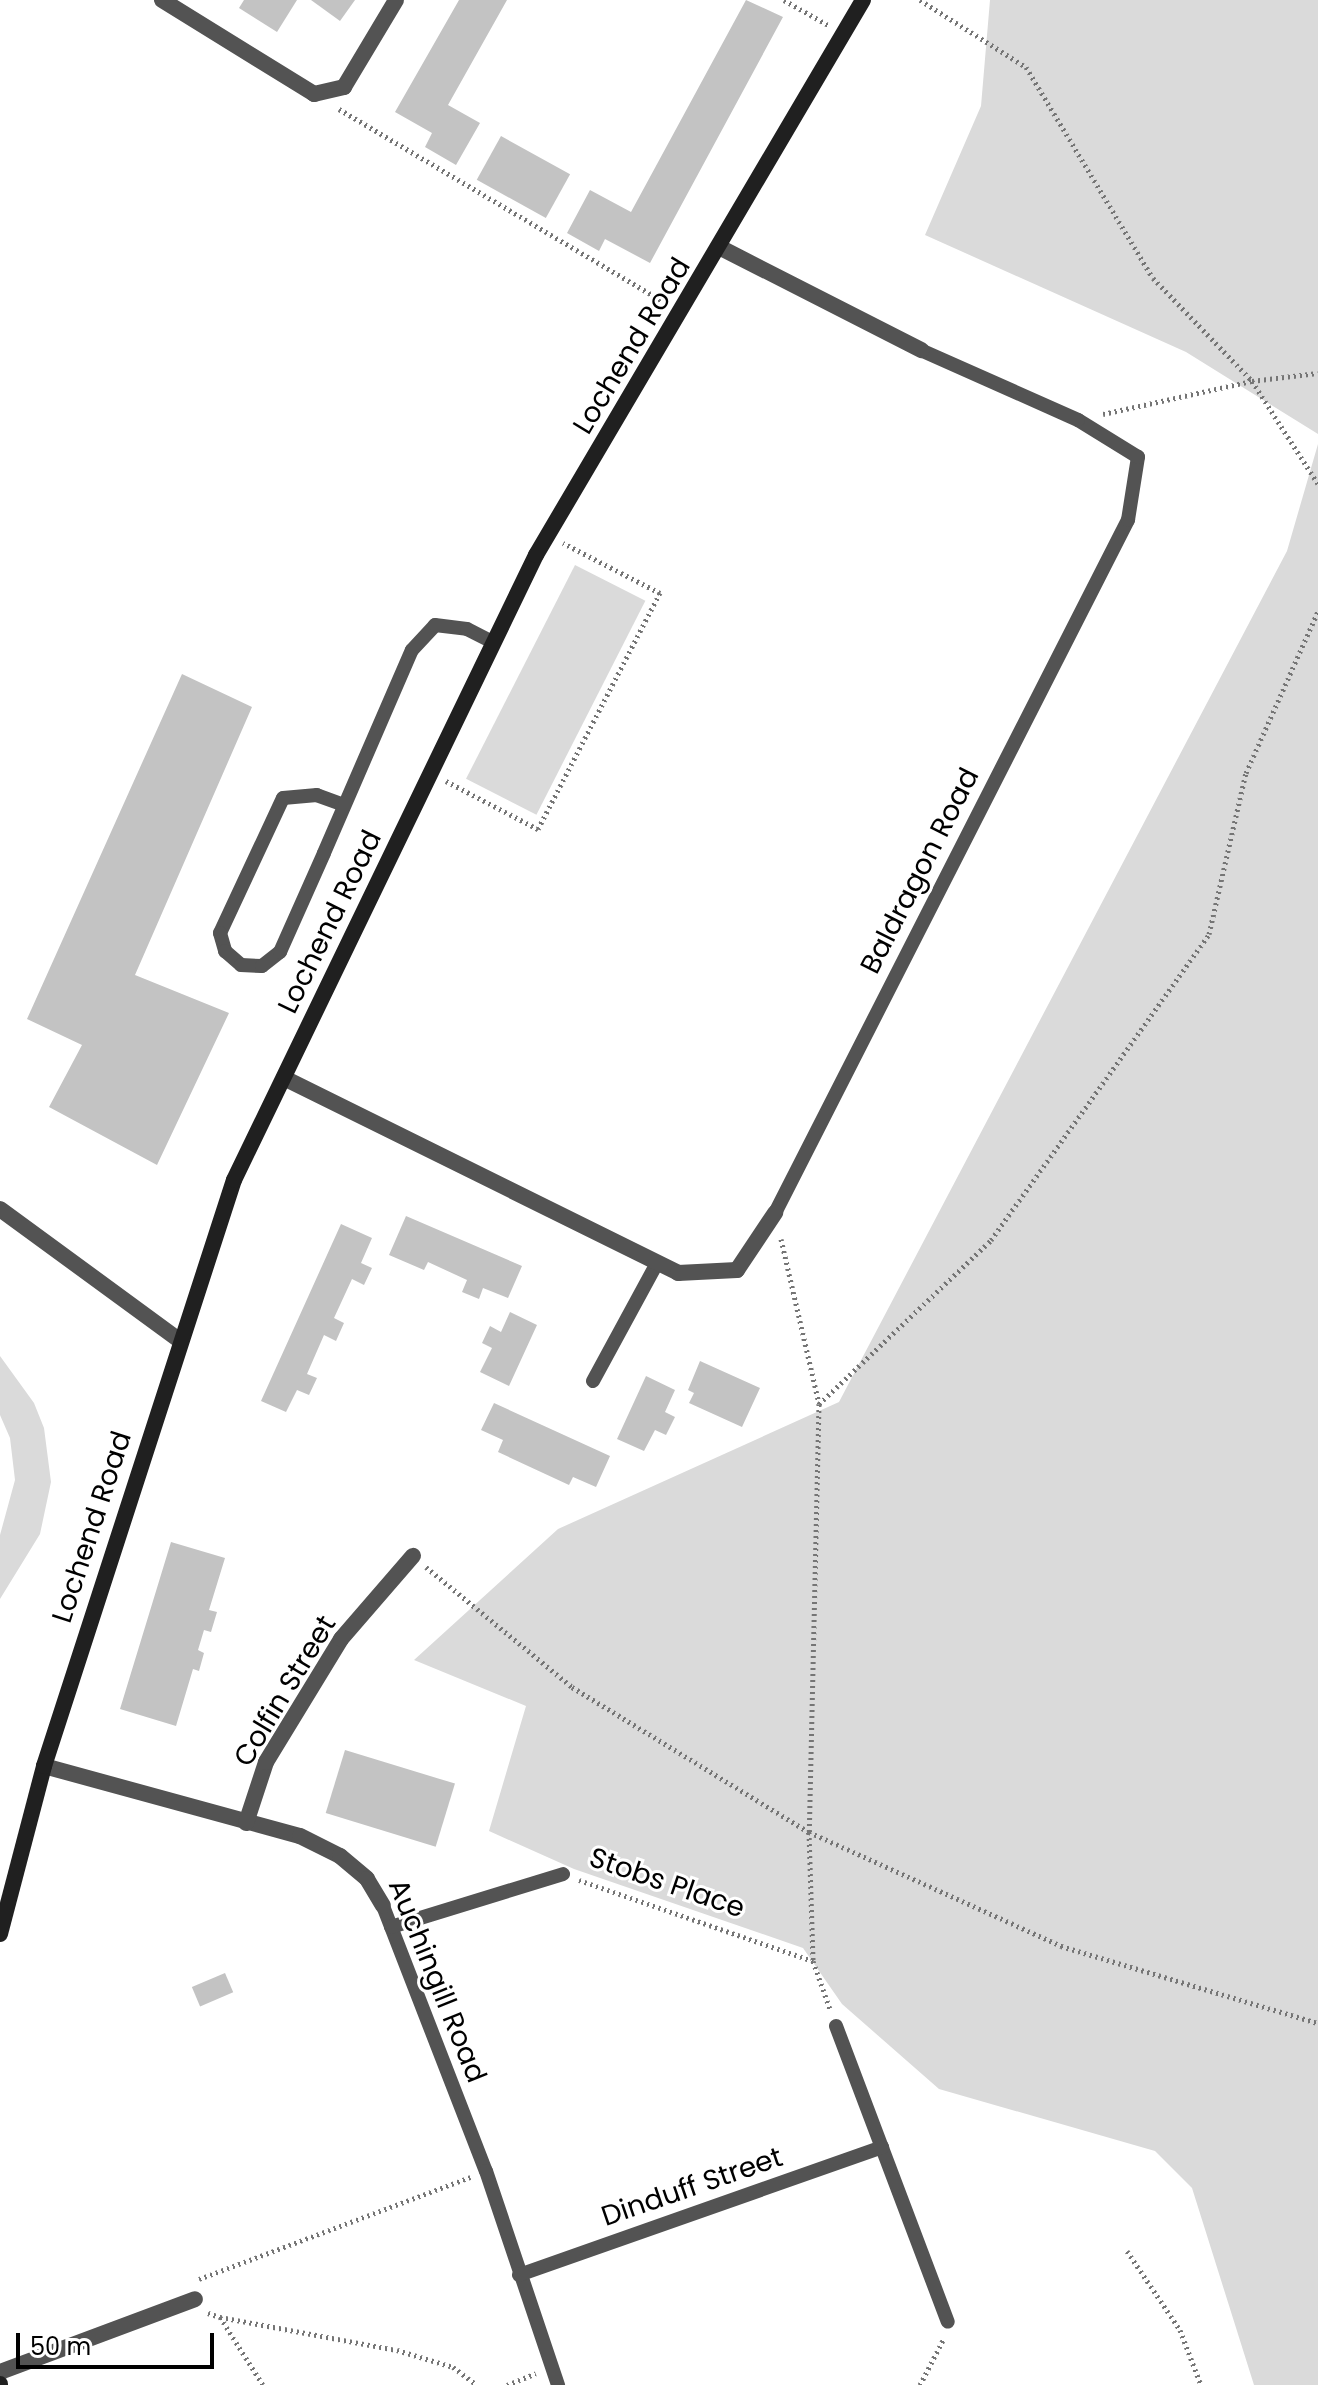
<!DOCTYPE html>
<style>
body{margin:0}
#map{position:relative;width:1318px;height:2385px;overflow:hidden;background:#fff;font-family:Poppins,sans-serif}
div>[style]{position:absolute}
.green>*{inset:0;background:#dadada;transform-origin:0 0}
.building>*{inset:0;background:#c3c3c3;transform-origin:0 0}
.path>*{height:5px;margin-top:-2.5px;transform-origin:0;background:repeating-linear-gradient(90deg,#757575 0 2px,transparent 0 6px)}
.lane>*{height:14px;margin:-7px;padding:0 7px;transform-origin:7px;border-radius:7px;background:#535353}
.street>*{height:16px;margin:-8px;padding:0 8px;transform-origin:8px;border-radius:8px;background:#535353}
.secondary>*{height:16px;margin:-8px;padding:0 8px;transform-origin:8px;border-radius:8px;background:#202020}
span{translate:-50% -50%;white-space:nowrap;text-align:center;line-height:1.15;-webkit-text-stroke:6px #fff;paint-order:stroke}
.street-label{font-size:28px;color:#000}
.scale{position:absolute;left:16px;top:2333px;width:198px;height:36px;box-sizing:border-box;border:4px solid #000;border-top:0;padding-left:10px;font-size:24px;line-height:28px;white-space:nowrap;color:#000;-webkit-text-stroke:6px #fff;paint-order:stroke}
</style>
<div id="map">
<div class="green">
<i style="clip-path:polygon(990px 0,1318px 0,1318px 434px,1186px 352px,925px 235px,981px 106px)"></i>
<i style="clip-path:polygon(1318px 444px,1318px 2385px,1254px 2385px,1192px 2188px,1155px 2151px,939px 2089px,842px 2004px,803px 1948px,574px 1869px,489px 1831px,526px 1706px,414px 1660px,558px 1529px,839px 1402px,1287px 551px)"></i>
<i style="left:575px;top:565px;width:79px;height:240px;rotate:27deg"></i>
<i style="clip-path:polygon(0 1356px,34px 1403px,44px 1428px,51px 1482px,40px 1534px,0 1599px,0 1535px,15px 1480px,10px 1438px,0 1415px)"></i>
</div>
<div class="building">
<i style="clip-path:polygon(244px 0,297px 0,277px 32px,239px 8px)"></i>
<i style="clip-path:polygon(311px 0,355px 0,340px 21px)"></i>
<i style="clip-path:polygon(459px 0,507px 0,448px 105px,480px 123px,456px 165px,425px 147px,432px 133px,395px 112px)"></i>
<i style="clip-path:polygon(746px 0,783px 17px,650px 263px,605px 239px,599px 251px,567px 233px,590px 190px,631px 212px)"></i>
<i style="left:501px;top:136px;width:79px;height:50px;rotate:29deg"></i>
<i style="clip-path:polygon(182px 674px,252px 707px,135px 975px,229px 1013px,157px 1165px,49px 1107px,82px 1045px,27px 1019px)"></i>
<i style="clip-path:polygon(406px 1216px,522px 1266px,508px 1298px,483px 1288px,479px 1299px,462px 1292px,467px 1280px,428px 1262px,424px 1270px,389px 1255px)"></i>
<i style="clip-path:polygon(341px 1224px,372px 1238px,361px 1263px,372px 1268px,364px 1285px,352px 1279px,334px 1318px,344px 1323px,336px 1341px,324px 1335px,307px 1374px,317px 1378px,309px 1395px,297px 1390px,286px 1412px,261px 1401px)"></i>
<i style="clip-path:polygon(510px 1312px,537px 1325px,509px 1386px,480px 1372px,492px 1348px,482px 1343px,490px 1326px,501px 1332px)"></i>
<i style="clip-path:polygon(700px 1361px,760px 1388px,742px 1427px,689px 1403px,694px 1393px,688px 1390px)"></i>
<i style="clip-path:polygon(646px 1376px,675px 1390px,665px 1412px,675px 1417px,666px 1435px,655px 1430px,644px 1451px,617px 1439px)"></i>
<i style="clip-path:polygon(494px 1403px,610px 1456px,596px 1487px,573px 1477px,569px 1485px,498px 1452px,503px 1440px,481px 1430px)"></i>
<i style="clip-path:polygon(171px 1542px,225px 1558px,209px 1610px,217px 1612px,211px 1632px,204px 1630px,198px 1650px,204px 1653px,199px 1671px,193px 1669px,176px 1726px,120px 1709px)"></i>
<i style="left:345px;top:1750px;width:115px;height:66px;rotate:17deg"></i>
<i style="left:225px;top:1973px;width:21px;height:36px;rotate:67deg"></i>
</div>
<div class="path">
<i style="left:784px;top:0;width:51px;rotate:29.6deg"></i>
<i style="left:920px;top:0;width:125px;rotate:32.3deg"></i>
<i style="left:1026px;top:67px;width:246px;rotate:59deg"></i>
<i style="left:1153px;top:278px;width:143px;rotate:46.1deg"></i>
<i style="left:1252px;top:381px;width:122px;rotate:57.3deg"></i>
<i style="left:339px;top:109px;width:378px;rotate:30.7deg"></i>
<i style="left:1103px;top:414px;width:153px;rotate:-12.5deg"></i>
<i style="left:1252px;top:381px;width:66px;rotate:-6.9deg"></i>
<i style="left:446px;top:781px;width:104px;rotate:27.6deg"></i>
<i style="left:538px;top:829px;width:266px;rotate:-62.7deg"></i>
<i style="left:660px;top:593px;width:109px;rotate:-152.7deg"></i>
<i style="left:781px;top:1239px;width:169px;rotate:77deg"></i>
<i style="left:819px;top:1404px;width:428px;rotate:91.3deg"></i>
<i style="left:809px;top:1832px;width:129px;rotate:88.2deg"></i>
<i style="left:819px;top:1404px;width:238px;rotate:-43.6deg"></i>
<i style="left:991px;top:1240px;width:376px;rotate:-54.5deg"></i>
<i style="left:1209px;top:934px;width:165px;rotate:-77.1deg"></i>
<i style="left:1246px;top:773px;width:177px;rotate:-66deg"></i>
<i style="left:426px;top:1567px;width:189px;rotate:39.4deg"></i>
<i style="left:572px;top:1687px;width:278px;rotate:31.5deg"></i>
<i style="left:809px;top:1832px;width:277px;rotate:24.3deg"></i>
<i style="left:1061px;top:1946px;width:268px;rotate:16.7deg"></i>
<i style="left:579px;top:1880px;width:248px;rotate:19.1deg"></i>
<i style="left:813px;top:1961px;width:51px;rotate:70.5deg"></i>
<i style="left:1127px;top:2251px;width:95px;rotate:56.1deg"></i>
<i style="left:1180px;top:2330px;width:59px;rotate:69.1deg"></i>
<i style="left:199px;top:2279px;width:290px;rotate:-20.6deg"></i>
<i style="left:208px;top:2313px;width:13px;rotate:18deg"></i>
<i style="left:220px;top:2317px;width:80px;rotate:57.7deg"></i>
<i style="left:220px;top:2317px;width:180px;rotate:10.6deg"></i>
<i style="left:397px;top:2350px;width:59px;rotate:16.9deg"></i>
<i style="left:453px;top:2367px;width:30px;rotate:37deg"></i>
<i style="left:507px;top:2385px;width:31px;rotate:-22deg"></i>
<i style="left:920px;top:2385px;width:53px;rotate:-62.9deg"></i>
</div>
<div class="lane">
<i style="left:344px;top:805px;width:29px;rotate:-160deg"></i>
<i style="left:317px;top:795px;width:34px;rotate:175deg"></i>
<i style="left:283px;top:798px;width:149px;rotate:115deg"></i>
<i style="left:220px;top:933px;width:19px;rotate:74deg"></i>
<i style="left:225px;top:951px;width:21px;rotate:41deg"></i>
<i style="left:241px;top:965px;width:21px;rotate:3deg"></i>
<i style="left:262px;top:966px;width:23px;rotate:-38deg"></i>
<i style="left:280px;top:952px;width:108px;rotate:-66deg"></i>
<i style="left:324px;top:853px;width:221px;rotate:-66.6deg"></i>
<i style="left:412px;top:650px;width:34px;rotate:-47deg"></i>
<i style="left:435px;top:625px;width:32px;rotate:7deg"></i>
<i style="left:467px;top:629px;width:30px;rotate:27deg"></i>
<i style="left:775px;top:1213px;width:778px;rotate:-63.01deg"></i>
<i style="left:1128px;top:520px;width:64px;rotate:-81deg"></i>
<i style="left:1138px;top:457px;width:70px;rotate:-148.3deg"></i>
<i style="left:1078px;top:420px;width:172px;rotate:-156deg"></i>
<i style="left:593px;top:1381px;width:134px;rotate:-61.5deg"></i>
<i style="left:383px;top:1906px;width:284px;rotate:68.8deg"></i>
<i style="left:486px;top:2171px;width:226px;rotate:71.4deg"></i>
<i style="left:391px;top:1927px;width:180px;rotate:-17.1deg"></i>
<i style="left:836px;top:2026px;width:316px;rotate:69.3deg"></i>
<i style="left:519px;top:2275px;width:385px;rotate:-19.4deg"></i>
</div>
<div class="street">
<i style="left:162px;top:0;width:179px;rotate:31.7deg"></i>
<i style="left:314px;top:94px;width:31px;rotate:-13deg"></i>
<i style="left:344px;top:87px;width:101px;rotate:-59.1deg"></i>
<i style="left:721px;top:248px;width:225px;rotate:27deg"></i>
<i style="left:284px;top:1078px;width:440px;rotate:26.3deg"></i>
<i style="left:678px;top:1273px;width:59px;rotate:-2.9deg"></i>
<i style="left:737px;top:1270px;width:69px;rotate:-56.3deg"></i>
<i style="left:0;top:1209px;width:222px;rotate:36.2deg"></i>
<i style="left:44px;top:1766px;width:265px;rotate:15.3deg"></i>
<i style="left:300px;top:1836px;width:45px;rotate:26.6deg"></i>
<i style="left:340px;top:1856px;width:35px;rotate:40deg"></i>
<i style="left:367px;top:1879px;width:31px;rotate:59deg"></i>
<i style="left:246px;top:1823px;width:64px;rotate:-71.8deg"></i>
<i style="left:266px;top:1762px;width:144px;rotate:-58.6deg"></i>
<i style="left:341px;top:1639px;width:110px;rotate:-49.1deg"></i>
<i style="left:0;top:2372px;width:208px;rotate:-20.5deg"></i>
</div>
<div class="secondary">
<i style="left:0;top:1934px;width:174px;rotate:-75.3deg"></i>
<i style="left:44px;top:1766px;width:616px;rotate:-72.04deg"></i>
<i style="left:234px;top:1180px;width:694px;rotate:-64.21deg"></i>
<i style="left:536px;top:555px;width:644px;rotate:-59.49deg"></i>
<i style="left:0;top:2384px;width:1px;rotate:90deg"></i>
</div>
<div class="street-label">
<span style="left:632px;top:346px;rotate:-59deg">Lochend Road</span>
<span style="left:920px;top:871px;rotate:-63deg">Baldragon Road</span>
<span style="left:330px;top:922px;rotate:-64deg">Lochend Road</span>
<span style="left:92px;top:1527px;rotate:-72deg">Lochend Road</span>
<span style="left:285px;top:1691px;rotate:-59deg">Colfin Street</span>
<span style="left:667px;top:1883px;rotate:19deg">Stobs Place</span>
<span style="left:437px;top:1981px;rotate:68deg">Auchingill Road</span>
<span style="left:692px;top:2187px;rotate:-19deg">Dinduff Street</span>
</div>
<div class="scale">50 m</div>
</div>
